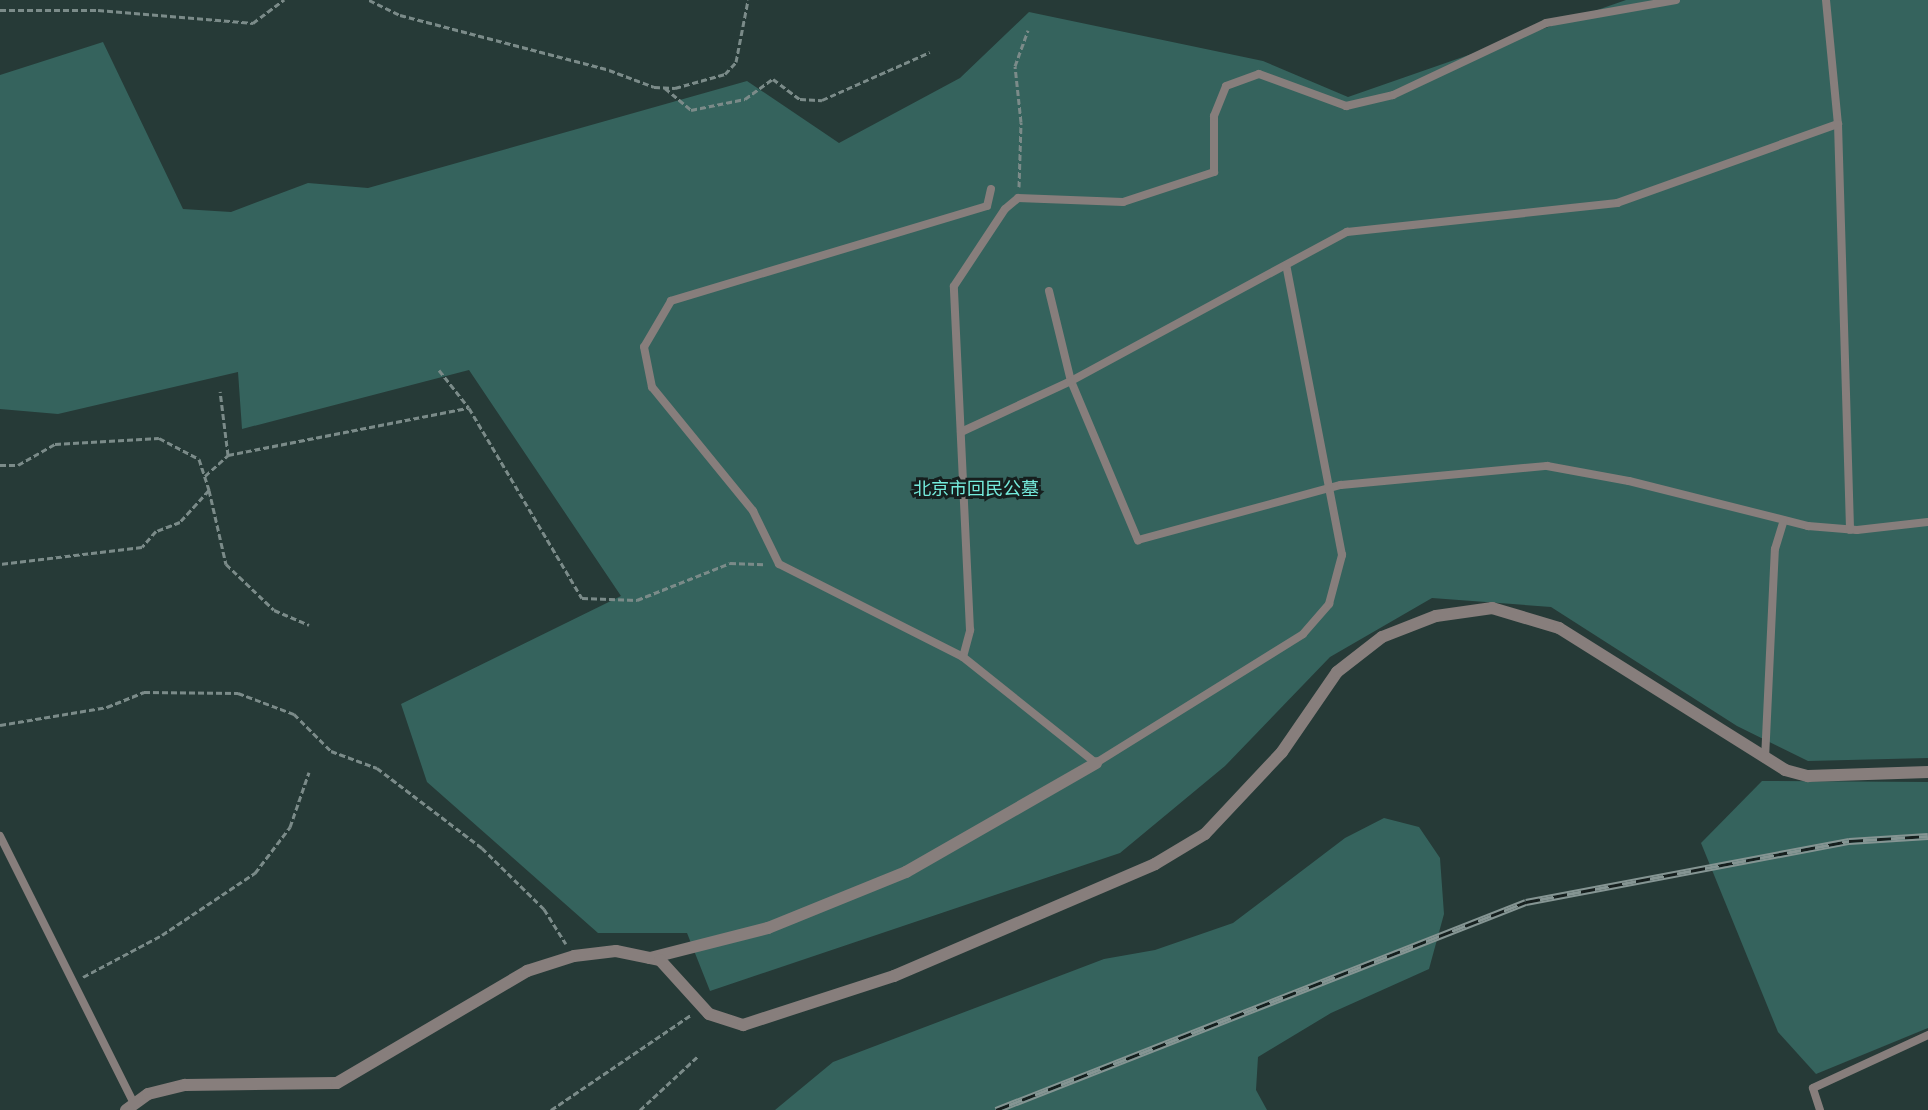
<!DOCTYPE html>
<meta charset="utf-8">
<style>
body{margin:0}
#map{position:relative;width:1928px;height:1110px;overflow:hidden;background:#263a37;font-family:Signika,"Noto Sans SC",sans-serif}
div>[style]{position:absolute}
.green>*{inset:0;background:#35635d}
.path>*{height:3px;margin-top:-1.5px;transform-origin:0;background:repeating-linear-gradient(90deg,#7b8b89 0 6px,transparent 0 9px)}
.service>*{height:8px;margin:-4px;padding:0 4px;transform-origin:4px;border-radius:4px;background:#877e7c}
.minor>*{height:12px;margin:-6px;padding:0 6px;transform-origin:6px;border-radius:6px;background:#877e7c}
.tertiary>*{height:12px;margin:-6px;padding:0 6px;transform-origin:6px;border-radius:6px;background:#877e7c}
.rail>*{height:7px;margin-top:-3.5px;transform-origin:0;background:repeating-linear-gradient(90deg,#161f1e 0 14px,#859593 0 28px);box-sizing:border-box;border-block:2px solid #859593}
span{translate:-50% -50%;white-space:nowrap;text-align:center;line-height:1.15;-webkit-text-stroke:6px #161f1e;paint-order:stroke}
.park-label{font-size:18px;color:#75ecdd}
</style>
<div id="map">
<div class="green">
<i style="clip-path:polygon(1626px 0,1928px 0,1928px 758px,1808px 761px,1737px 726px,1551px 607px,1432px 598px,1330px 657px,1225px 766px,1120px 853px,710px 991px,687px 933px,598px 933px,427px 782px,401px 704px,621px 596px,469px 370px,242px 429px,238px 372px,58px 414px,0 409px,0 75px,103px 42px,183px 209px,231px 212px,308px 183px,368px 188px,747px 81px,839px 143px,960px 78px,1029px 12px,1263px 61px,1348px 97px)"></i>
<i style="clip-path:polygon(1762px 781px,1928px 782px,1928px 1028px,1816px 1074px,1778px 1032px,1701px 843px)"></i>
<i style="clip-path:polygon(1384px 818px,1419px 827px,1440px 858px,1444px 914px,1429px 969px,1331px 1013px,1258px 1057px,1256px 1090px,1267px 1110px,775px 1110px,833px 1062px,1104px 959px,1155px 950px,1233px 923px,1345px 838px)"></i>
</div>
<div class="path">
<i style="left:369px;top:0;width:34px;rotate:26deg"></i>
<i style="left:400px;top:15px;width:216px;rotate:14.7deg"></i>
<i style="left:609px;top:70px;width:48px;rotate:20.7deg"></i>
<i style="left:654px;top:87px;width:21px;rotate:3deg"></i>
<i style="left:675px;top:88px;width:52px;rotate:-15.6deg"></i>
<i style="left:725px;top:74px;width:16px;rotate:-47deg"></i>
<i style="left:736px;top:62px;width:63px;rotate:-79deg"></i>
<i style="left:0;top:10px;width:98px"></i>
<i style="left:98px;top:10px;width:156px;rotate:4.8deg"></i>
<i style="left:253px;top:23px;width:39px;rotate:-37deg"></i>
<i style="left:665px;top:88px;width:34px;rotate:40deg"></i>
<i style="left:691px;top:110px;width:55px;rotate:-11.5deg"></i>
<i style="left:745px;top:99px;width:34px;rotate:-36deg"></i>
<i style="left:773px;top:79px;width:34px;rotate:37deg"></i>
<i style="left:800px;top:99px;width:22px;rotate:3deg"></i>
<i style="left:822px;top:100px;width:118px;rotate:-24deg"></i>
<i style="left:1019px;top:187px;width:65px;rotate:-88.2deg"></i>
<i style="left:1021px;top:122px;width:56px;rotate:-96.1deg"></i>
<i style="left:1015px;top:66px;width:38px;rotate:-70deg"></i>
<i style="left:439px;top:370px;width:48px;rotate:51.7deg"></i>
<i style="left:469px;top:408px;width:221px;rotate:59.3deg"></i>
<i style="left:582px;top:598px;width:55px;rotate:2.1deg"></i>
<i style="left:637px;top:600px;width:100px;rotate:-21.7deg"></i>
<i style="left:730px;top:563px;width:35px;rotate:2deg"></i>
<i style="left:228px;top:455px;width:245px;rotate:-11.1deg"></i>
<i style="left:0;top:465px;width:18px"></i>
<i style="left:18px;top:465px;width:43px;rotate:-29.6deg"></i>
<i style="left:55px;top:444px;width:104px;rotate:-3.3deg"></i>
<i style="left:159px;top:438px;width:45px;rotate:27.7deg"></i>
<i style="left:199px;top:459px;width:33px;rotate:72deg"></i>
<i style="left:209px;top:490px;width:43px;rotate:132.2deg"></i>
<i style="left:180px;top:522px;width:26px;rotate:159deg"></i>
<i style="left:156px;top:531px;width:21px;rotate:131deg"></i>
<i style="left:142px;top:547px;width:143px;rotate:173.2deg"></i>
<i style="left:205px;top:476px;width:31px;rotate:-42deg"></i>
<i style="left:228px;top:455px;width:64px;rotate:-97.1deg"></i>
<i style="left:209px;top:490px;width:76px;rotate:77.1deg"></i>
<i style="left:226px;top:564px;width:66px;rotate:43.8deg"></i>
<i style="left:274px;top:610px;width:38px;rotate:23deg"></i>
<i style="left:0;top:725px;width:109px;rotate:-9.5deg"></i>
<i style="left:107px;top:707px;width:40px;rotate:-22deg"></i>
<i style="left:144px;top:692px;width:94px;rotate:0.6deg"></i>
<i style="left:238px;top:693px;width:60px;rotate:20.6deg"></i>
<i style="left:294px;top:714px;width:52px;rotate:45deg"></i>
<i style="left:331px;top:751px;width:49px;rotate:20.3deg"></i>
<i style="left:377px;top:768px;width:132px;rotate:37.3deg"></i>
<i style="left:482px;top:848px;width:87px;rotate:44.5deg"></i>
<i style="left:544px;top:909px;width:41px;rotate:57.8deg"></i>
<i style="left:83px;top:977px;width:89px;rotate:-28deg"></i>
<i style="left:162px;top:935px;width:112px;rotate:-33.7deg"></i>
<i style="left:255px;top:873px;width:58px;rotate:-52.7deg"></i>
<i style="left:290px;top:827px;width:58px;rotate:-70.9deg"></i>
<i style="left:551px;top:1110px;width:169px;rotate:-34.2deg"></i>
<i style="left:640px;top:1110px;width:78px;rotate:-42.9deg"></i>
</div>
<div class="service">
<i style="left:1826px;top:0;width:125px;rotate:84.5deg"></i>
<i style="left:991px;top:189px;width:17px;rotate:103deg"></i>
<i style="left:987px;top:206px;width:330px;rotate:163.3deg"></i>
<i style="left:671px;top:301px;width:53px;rotate:120.4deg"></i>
<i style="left:644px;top:347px;width:41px;rotate:78.7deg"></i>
<i style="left:652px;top:387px;width:160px;rotate:50.8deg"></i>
<i style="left:753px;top:511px;width:59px;rotate:63.9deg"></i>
<i style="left:779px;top:564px;width:206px;rotate:26.8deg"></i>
<i style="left:963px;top:657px;width:28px;rotate:-75deg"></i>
<i style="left:970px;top:630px;width:344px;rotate:-92.7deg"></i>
<i style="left:954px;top:286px;width:92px;rotate:-56.5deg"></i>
<i style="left:1005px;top:209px;width:17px;rotate:-40deg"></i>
<i style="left:1018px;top:198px;width:105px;rotate:2.2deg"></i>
<i style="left:1123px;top:202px;width:96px;rotate:-18.2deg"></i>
<i style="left:1214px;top:172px;width:56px;rotate:-90deg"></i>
<i style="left:1214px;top:116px;width:32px;rotate:-68deg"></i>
<i style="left:1226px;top:86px;width:35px;rotate:-20deg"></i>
<i style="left:1259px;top:74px;width:93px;rotate:20.2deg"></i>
<i style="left:1346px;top:106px;width:48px;rotate:-13.2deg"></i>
<i style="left:1393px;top:95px;width:169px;rotate:-25.2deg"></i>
<i style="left:1546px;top:23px;width:132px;rotate:-10deg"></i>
<i style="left:1049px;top:291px;width:93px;rotate:76.3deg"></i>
<i style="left:1071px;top:381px;width:173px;rotate:67.2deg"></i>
<i style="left:1138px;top:540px;width:210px;rotate:-15.2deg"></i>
<i style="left:1341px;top:485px;width:207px;rotate:-5.3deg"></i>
<i style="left:1547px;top:466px;width:83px;rotate:10.4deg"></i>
<i style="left:1629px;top:481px;width:185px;rotate:14.1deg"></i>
<i style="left:1808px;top:526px;width:49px;rotate:4.7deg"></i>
<i style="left:1857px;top:530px;width:71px;rotate:-6.4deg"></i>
<i style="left:961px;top:432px;width:121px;rotate:-24.9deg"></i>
<i style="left:1071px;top:381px;width:314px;rotate:-28.4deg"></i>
<i style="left:1347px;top:232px;width:272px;rotate:-6.1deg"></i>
<i style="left:1617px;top:203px;width:235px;rotate:-19.7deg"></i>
<i style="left:1838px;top:124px;width:406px;rotate:88.3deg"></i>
<i style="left:963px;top:657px;width:170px;rotate:38.6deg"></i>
<i style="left:1096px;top:763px;width:244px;rotate:-31.9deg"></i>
<i style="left:1303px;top:634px;width:40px;rotate:-49deg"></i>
<i style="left:1329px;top:604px;width:51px;rotate:-75.1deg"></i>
<i style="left:1342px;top:555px;width:295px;rotate:-100.9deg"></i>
<i style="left:1765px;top:759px;width:210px;rotate:-87.3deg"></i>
<i style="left:1775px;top:549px;width:30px;rotate:-73deg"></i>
<i style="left:0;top:836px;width:300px;rotate:63.4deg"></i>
<i style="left:1820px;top:1110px;width:23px;rotate:-108deg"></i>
<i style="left:1813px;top:1088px;width:127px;rotate:-24.7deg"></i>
</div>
<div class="minor">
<i style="left:650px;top:958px;width:122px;rotate:-14.3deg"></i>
<i style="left:768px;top:928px;width:149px;rotate:-22.1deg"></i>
<i style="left:906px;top:872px;width:219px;rotate:-29.8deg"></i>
</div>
<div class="tertiary">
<i style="left:126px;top:1110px;width:27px;rotate:-36deg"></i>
<i style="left:148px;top:1094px;width:38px;rotate:-14deg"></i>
<i style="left:185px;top:1085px;width:152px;rotate:-0.8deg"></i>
<i style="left:337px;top:1083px;width:221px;rotate:-30.5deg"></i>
<i style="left:527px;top:971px;width:49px;rotate:-17.7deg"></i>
<i style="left:574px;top:956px;width:42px;rotate:-6.8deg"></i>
<i style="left:616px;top:951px;width:45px;rotate:11.6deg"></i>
<i style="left:660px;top:960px;width:73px;rotate:47.8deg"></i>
<i style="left:709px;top:1014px;width:36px;rotate:18deg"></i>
<i style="left:743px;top:1025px;width:159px;rotate:-18deg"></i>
<i style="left:894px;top:976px;width:284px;rotate:-23.2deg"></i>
<i style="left:1155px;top:864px;width:58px;rotate:-31deg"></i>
<i style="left:1205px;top:834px;width:112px;rotate:-46.8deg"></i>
<i style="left:1282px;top:752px;width:97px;rotate:-55.5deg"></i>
<i style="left:1337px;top:672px;width:57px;rotate:-37.9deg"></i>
<i style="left:1382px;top:637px;width:58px;rotate:-21.3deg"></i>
<i style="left:1436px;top:616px;width:57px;rotate:-8.1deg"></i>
<i style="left:1492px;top:608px;width:70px;rotate:16.6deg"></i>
<i style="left:1559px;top:628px;width:267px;rotate:32.1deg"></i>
<i style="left:1785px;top:770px;width:24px;rotate:15deg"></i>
<i style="left:1808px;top:776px;width:120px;rotate:-1.9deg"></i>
</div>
<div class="rail">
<i style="left:996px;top:1110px;width:569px;rotate:-21.43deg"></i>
<i style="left:1526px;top:902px;width:329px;rotate:-10.7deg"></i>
<i style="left:1849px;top:841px;width:79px;rotate:-3.6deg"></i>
</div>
<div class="park-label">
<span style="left:976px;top:489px">北京市回民公墓</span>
</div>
</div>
